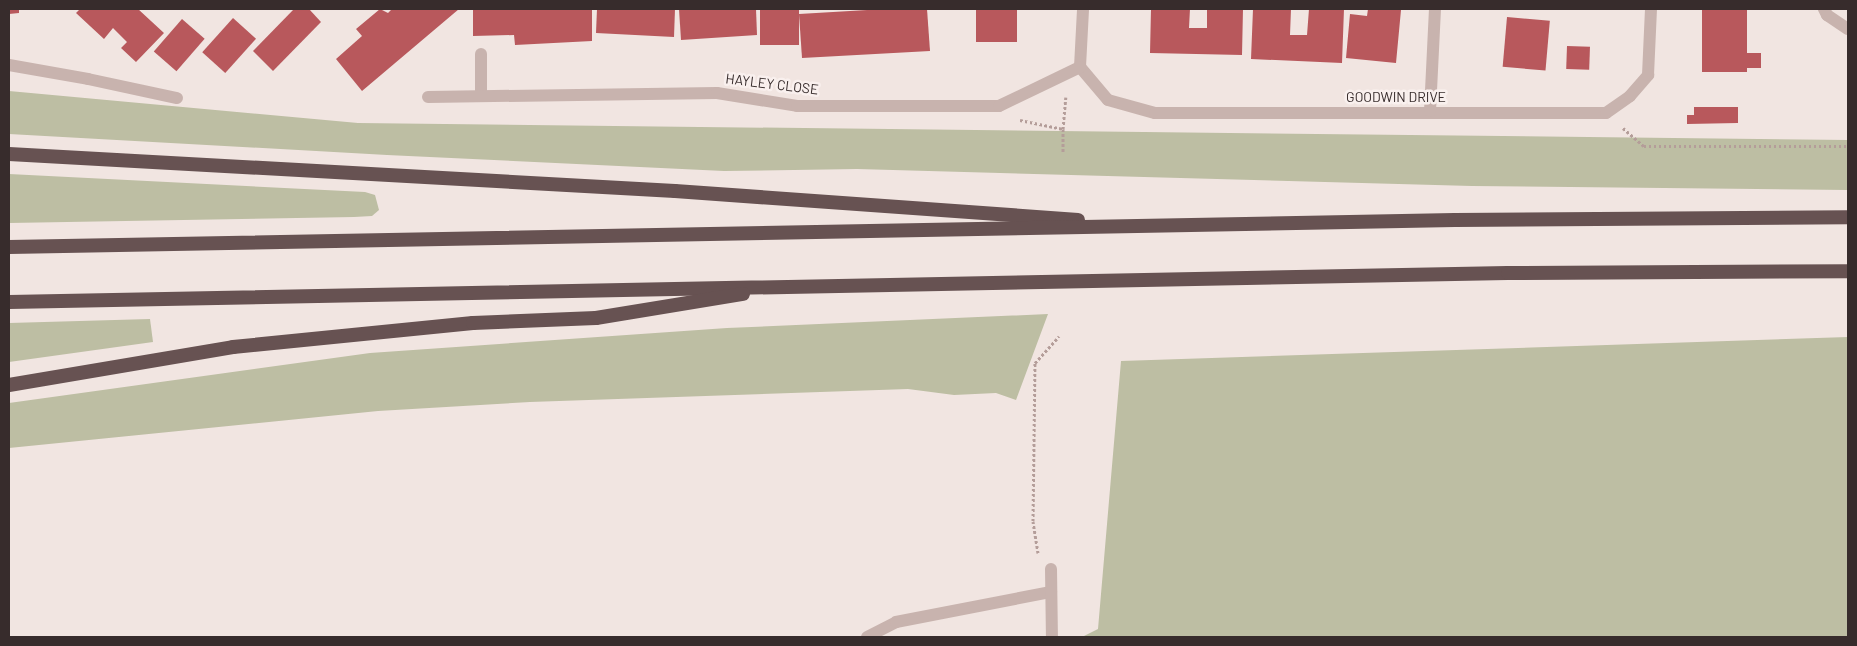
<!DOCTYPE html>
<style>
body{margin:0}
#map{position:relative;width:1857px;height:646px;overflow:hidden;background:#f1e5e1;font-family:Barlow,sans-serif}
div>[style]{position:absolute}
.green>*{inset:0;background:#bdbea3}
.building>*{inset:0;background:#b8585c;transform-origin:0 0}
.path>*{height:3px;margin-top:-1.5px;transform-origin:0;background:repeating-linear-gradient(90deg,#b49d99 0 2.5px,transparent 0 5px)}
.service>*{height:12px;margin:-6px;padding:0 6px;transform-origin:6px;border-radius:6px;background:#c8b3ae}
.minor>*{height:12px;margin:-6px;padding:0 6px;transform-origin:6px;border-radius:6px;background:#c8b3ae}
.trunk>*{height:14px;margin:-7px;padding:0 7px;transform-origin:7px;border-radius:7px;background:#675252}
span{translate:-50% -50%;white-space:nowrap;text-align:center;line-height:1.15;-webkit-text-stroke:5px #f9f0ee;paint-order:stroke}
.street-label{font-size:14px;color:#372c2c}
.frame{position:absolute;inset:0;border:10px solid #372c2c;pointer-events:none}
</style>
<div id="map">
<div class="green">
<i style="clip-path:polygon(9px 91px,358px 123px,1848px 140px,1848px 190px,1472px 186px,857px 169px,724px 171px,387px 155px,9px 134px)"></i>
<i style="clip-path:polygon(9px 174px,365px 192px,375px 195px,379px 210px,372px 216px,354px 217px,9px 223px)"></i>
<i style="clip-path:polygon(1048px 314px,1016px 400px,996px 393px,954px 395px,908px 389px,530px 402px,378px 411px,9px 448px,9px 403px,370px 353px,727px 328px)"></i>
<i style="clip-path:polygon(150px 319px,153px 342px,9px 362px,9px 323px)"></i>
<i style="clip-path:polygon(1848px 337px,1848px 637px,1082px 637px,1098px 629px,1121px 361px)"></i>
</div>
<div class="building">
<i style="clip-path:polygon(9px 9px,19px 9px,19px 13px,9px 14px)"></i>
<i style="clip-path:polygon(80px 9px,138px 9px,164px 33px,136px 62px,121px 48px,127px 42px,113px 28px,104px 39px,76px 13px)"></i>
<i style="clip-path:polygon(294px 9px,309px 9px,321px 22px,273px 71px,253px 51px)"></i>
<i style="clip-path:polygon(380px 9px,388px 13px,392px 9px,459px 9px,362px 91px,336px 59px,362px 36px,356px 29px)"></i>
<i style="clip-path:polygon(473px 9px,592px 9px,592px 41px,515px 45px,514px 35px,473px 36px)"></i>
<i style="clip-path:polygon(597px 9px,675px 9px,674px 37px,596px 33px)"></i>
<i style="clip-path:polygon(679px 9px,756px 9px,757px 35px,681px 40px)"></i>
<i style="left:760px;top:9px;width:39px;height:36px"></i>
<i style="clip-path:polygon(884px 9px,927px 9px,930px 51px,802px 58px,799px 14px)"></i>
<i style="left:976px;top:9px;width:41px;height:33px"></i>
<i style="clip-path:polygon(1151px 9px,1190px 9px,1189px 28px,1207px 28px,1207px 9px,1243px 9px,1242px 55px,1150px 53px)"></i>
<i style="clip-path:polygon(1253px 9px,1291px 9px,1290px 35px,1307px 35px,1309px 9px,1344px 9px,1342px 63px,1251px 59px)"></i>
<i style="clip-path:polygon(1368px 9px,1401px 10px,1396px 63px,1346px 58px,1350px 14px,1367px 16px)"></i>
<i style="left:1702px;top:9px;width:45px;height:63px"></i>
<i style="left:1507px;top:17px;width:43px;height:50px;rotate:5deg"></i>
<i style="left:233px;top:18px;width:31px;height:46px;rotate:42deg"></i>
<i style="left:182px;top:19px;width:30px;height:43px;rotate:41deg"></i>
<i style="left:1567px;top:46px;width:23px;height:23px;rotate:2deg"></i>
<i style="left:1746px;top:53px;width:15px;height:15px"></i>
<i style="clip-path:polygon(1694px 107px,1738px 107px,1738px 123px,1687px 124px,1687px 115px,1694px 115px)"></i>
</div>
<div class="path">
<i style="left:1020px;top:120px;width:44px;rotate:11.8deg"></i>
<i style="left:1063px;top:129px;width:23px;rotate:90deg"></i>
<i style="left:1623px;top:128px;width:28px;rotate:41deg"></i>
<i style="left:1644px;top:146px;width:204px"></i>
<i style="left:1063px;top:129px;width:32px;rotate:-85deg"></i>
<i style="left:1038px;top:553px;width:32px;rotate:-99deg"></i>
<i style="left:1033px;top:521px;width:158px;rotate:-89.3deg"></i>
<i style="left:1035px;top:363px;width:36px;rotate:-48deg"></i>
</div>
<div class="service">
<i style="left:1824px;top:9px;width:7px;rotate:63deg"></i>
<i style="left:1827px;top:15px;width:25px;rotate:34deg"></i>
<i style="left:88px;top:79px;width:91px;rotate:12.1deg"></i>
<i style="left:867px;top:637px;width:33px;rotate:-27deg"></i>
<i style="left:896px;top:622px;width:158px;rotate:-11deg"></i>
</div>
<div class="minor">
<i style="left:9px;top:65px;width:80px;rotate:10deg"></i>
<i style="left:1080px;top:67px;width:43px;rotate:49.7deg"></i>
<i style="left:1108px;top:100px;width:49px;rotate:15.5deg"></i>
<i style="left:1155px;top:113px;width:451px"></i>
<i style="left:1606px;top:113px;width:29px;rotate:-35deg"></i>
<i style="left:1630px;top:96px;width:28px;rotate:-49deg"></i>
<i style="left:1648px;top:75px;width:66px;rotate:-87.4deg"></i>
<i style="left:1080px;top:67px;width:58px;rotate:-87deg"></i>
<i style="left:481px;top:96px;width:42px;rotate:-90deg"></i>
<i style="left:428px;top:97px;width:289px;rotate:-0.8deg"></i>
<i style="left:717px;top:93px;width:81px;rotate:9.2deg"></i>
<i style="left:797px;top:106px;width:202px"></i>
<i style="left:999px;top:106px;width:90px;rotate:-25.7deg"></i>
<i style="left:1430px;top:111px;width:102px;rotate:-87.2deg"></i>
<i style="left:1051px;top:569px;width:68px;rotate:89.2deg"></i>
</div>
<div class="trunk">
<i style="left:9px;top:154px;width:667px;rotate:3.18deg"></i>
<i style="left:675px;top:191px;width:404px;rotate:4.1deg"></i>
<i style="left:9px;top:247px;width:1446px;rotate:-1.07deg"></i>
<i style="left:1455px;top:220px;width:393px;rotate:-0.4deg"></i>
<i style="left:9px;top:302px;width:1499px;rotate:-1.11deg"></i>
<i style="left:1508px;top:273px;width:340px;rotate:-0.3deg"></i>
<i style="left:9px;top:385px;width:227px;rotate:-9.6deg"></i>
<i style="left:233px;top:347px;width:241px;rotate:-5.7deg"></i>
<i style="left:473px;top:323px;width:123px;rotate:-2.3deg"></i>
<i style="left:596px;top:318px;width:149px;rotate:-9.3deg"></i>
</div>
<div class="street-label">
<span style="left:772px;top:84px;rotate:7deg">HAYLEY CLOSE</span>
<span style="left:1396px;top:97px">GOODWIN DRIVE</span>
</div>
<div class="frame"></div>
</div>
